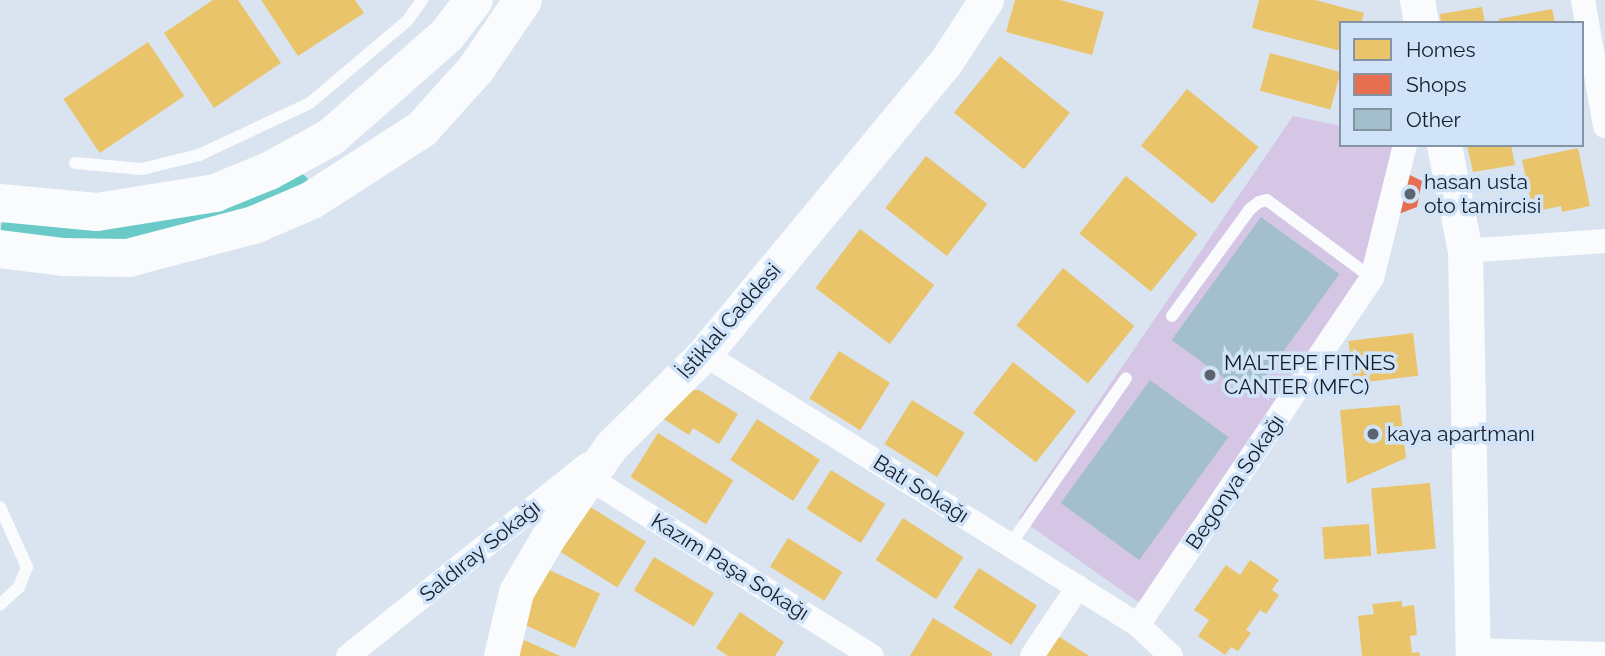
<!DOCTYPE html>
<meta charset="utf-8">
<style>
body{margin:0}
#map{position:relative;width:1605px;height:656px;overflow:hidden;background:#d9e4f0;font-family:Raleway,sans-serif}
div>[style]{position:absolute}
.green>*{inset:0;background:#d5c6e6}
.homes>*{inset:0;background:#e9c46a;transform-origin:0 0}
.shops>*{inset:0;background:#e76f51}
.canal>*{height:28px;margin:-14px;padding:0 14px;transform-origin:14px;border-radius:14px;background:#6acac8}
.building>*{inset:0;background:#a3bfcb;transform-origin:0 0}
.lane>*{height:12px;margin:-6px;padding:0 6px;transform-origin:6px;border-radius:6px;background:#f9fbfd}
.street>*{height:24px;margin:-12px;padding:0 12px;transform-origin:12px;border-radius:12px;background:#f9fbfd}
.secondary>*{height:35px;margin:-17.5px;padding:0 17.5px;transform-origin:17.5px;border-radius:17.5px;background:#f9fbfd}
.highway>*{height:38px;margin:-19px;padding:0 19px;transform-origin:19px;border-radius:19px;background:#f9fbfd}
.dots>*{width:19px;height:19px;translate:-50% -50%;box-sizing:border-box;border:4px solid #d0e3f9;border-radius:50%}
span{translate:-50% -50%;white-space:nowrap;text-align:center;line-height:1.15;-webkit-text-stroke:7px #d0e3f9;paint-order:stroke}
.poi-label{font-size:21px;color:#151e28}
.left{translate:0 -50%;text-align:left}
.street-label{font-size:21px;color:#151e28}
.legend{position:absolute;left:1339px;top:21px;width:245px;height:126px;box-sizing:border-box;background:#d0e3f9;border:2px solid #8594a5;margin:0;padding:9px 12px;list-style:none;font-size:21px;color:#151e28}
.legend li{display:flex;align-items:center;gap:14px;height:35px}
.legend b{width:35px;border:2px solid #8594a5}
</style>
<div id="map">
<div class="green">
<i style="clip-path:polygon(1293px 116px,1341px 126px,1341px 145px,1400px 145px,1370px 272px,1144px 606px,1019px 518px)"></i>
</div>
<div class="homes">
<i style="clip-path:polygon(213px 0,238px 0,281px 63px,214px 108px,164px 33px)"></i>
<i style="clip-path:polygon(261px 0,355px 0,364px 13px,298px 56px)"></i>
<i style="clip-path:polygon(1015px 0,1060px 0,1104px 12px,1092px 55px,1006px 32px)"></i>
<i style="clip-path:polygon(1259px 0,1315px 0,1364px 13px,1361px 23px,1341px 23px,1341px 51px,1252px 28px)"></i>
<i style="clip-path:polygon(1482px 7px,1485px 23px,1441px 23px,1440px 14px)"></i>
<i style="clip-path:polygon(1552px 9px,1555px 23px,1500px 23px,1499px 19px)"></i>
<i style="left:148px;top:42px;width:65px;height:102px;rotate:56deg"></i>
<i style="left:1270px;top:53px;width:73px;height:39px;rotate:15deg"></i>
<i style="left:1000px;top:56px;width:90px;height:73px;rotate:39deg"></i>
<i style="left:1187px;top:89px;width:92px;height:73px;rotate:39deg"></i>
<i style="clip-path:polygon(1467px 145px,1511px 145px,1515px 165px,1473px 172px)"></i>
<i style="clip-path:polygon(1578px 148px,1590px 206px,1562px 212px,1561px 206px,1533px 212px,1522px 160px)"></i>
<i style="left:926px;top:156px;width:78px;height:66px;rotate:38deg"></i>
<i style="left:1126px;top:176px;width:92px;height:74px;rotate:39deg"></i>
<i style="left:860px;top:229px;width:93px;height:74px;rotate:37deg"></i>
<i style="left:1063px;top:268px;width:92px;height:74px;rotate:39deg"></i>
<i style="left:1413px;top:333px;width:43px;height:65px;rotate:83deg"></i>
<i style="left:839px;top:351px;width:60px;height:56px;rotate:32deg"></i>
<i style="left:1013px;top:362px;width:80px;height:65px;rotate:38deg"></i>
<i style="clip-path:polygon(699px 390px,738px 414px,719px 444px,693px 428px,689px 435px,662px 418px,678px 391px)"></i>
<i style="left:912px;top:400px;width:62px;height:52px;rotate:32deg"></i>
<i style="clip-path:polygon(1400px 405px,1406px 458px,1347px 484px,1340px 410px)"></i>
<i style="left:757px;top:419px;width:75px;height:49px;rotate:33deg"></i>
<i style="left:658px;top:433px;width:89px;height:52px;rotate:32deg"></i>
<i style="left:831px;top:470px;width:64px;height:46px;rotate:32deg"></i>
<i style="left:1430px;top:483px;width:66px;height:59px;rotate:85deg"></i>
<i style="left:584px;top:503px;width:73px;height:54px;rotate:32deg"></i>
<i style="left:903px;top:518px;width:72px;height:50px;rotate:33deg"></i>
<i style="left:1369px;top:524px;width:32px;height:47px;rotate:86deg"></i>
<i style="left:788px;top:538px;width:64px;height:34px;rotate:32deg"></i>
<i style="left:654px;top:557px;width:70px;height:39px;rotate:31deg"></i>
<i style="clip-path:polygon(1250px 560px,1279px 580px,1272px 590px,1279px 595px,1266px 614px,1260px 610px,1246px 630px,1251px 633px,1238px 651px,1231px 647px,1225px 655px,1198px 636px,1209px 620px,1194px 610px,1226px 565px,1240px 575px)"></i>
<i style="left:543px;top:567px;width:63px;height:60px;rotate:25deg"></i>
<i style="left:979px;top:568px;width:69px;height:47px;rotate:33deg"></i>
<i style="clip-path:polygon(1402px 601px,1402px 607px,1414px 605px,1417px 635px,1410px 636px,1412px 653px,1419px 652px,1420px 656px,1362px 656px,1358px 616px,1374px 614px,1372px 604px)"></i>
<i style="clip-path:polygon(740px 612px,784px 642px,775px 656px,728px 656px,716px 648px)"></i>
<i style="clip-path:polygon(933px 618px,993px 654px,991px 656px,910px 656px)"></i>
<i style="clip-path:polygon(1058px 636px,1089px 656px,1045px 656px)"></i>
<i style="clip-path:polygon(524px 640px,560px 656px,517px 656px)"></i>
</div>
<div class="shops">
<i style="clip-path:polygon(1404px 172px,1422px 181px,1417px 207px,1396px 215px)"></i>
</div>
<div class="canal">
<i style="left:15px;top:228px;width:173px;rotate:0.3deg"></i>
<i style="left:188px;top:229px;width:116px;rotate:-21.3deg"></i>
</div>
<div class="building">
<i style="left:1261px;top:217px;width:97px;height:152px;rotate:36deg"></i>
<i style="left:1150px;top:380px;width:97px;height:152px;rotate:36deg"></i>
</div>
<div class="lane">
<i style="left:75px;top:163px;width:67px;rotate:5.1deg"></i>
<i style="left:142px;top:169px;width:59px;rotate:-13.8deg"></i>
<i style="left:199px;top:155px;width:123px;rotate:-25.1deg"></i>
<i style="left:310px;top:103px;width:127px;rotate:-40.2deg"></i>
<i style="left:407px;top:21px;width:26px;rotate:-54deg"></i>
<i style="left:1172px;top:316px;width:132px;rotate:-53.9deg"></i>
<i style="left:1250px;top:209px;width:11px;rotate:-38deg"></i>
<i style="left:1259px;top:202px;width:8px;rotate:-14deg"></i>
<i style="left:1267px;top:200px;width:131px;rotate:36.6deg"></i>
<i style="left:0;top:507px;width:66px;rotate:65.8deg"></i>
<i style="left:27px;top:567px;width:22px;rotate:112deg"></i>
<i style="left:19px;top:587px;width:26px;rotate:137deg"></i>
<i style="left:1010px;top:545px;width:203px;rotate:-55.2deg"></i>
</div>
<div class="street">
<i style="left:1583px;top:0;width:128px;rotate:80.1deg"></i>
<i style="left:1465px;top:251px;width:140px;rotate:-4.1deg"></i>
<i style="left:704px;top:354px;width:512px;rotate:31.98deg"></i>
<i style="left:1138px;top:625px;width:45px;rotate:43.2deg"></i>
<i style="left:589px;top:478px;width:334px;rotate:32.2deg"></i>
<i style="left:1138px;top:625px;width:419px;rotate:-56deg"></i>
<i style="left:1372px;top:278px;width:137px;rotate:-76.1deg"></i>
<i style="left:1473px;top:650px;width:132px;rotate:1.7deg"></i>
<i style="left:348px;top:656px;width:307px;rotate:-38.7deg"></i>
<i style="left:1032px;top:656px;width:83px;rotate:-56.3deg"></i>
</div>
<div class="secondary">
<i style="left:1417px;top:0;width:23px;rotate:80deg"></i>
<i style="left:1444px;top:145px;width:108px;rotate:78.8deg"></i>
<i style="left:1465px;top:251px;width:405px;rotate:88.9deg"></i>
<i style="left:501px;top:656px;width:66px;rotate:-76.8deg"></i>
<i style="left:516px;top:592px;width:61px;rotate:-59.7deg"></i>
<i style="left:547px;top:539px;width:113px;rotate:-55.5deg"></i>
<i style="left:611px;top:446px;width:131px;rotate:-44.7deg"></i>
<i style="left:704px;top:354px;width:378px;rotate:-50.4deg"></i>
<i style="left:945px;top:63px;width:75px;rotate:-56.9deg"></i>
</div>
<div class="highway">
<i style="left:0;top:203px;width:97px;rotate:5.3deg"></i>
<i style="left:97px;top:212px;width:120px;rotate:-9.1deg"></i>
<i style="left:215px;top:193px;width:58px;rotate:-22.2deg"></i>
<i style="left:269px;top:171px;width:71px;rotate:-28.7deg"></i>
<i style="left:331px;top:137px;width:154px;rotate:-41.3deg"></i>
<i style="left:447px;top:35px;width:44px;rotate:-52.4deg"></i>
<i style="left:0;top:249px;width:64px;rotate:7.2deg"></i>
<i style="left:63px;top:257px;width:65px;rotate:0.9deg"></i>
<i style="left:128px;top:258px;width:130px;rotate:-14.7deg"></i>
<i style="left:254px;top:225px;width:63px;rotate:-23.3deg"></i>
<i style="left:312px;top:200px;width:131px;rotate:-32.8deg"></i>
<i style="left:422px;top:129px;width:81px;rotate:-48deg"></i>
<i style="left:476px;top:69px;width:83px;rotate:-55.7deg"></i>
</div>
<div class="dots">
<i style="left:1410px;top:194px;background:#5a636e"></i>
<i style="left:1210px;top:375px;background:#5a636e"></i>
<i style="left:1373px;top:434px;background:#5a636e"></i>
</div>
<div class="poi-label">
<span class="left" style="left:1424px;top:194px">hasan usta<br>oto tamircisi</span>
<span class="left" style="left:1224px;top:375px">MALTEPE FITNES<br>CANTER (MFC)</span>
<span class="left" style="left:1387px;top:434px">kaya apartmanı</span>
</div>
<div class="street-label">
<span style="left:729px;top:321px;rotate:-49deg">İstiklal Caddesi</span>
<span style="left:1235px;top:482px;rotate:-56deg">Begonya Sokağı</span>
<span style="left:921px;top:489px;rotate:32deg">Batı Sokağı</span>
<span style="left:480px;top:551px;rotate:-39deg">Saldıray Sokağı</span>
<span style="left:730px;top:567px;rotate:32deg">Kazım Paşa Sokağı</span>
</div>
<ul class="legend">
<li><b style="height:19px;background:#e9c46a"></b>Homes</li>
<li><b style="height:19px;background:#e76f51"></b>Shops</li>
<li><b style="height:19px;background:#a3bfcb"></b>Other</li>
</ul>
</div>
